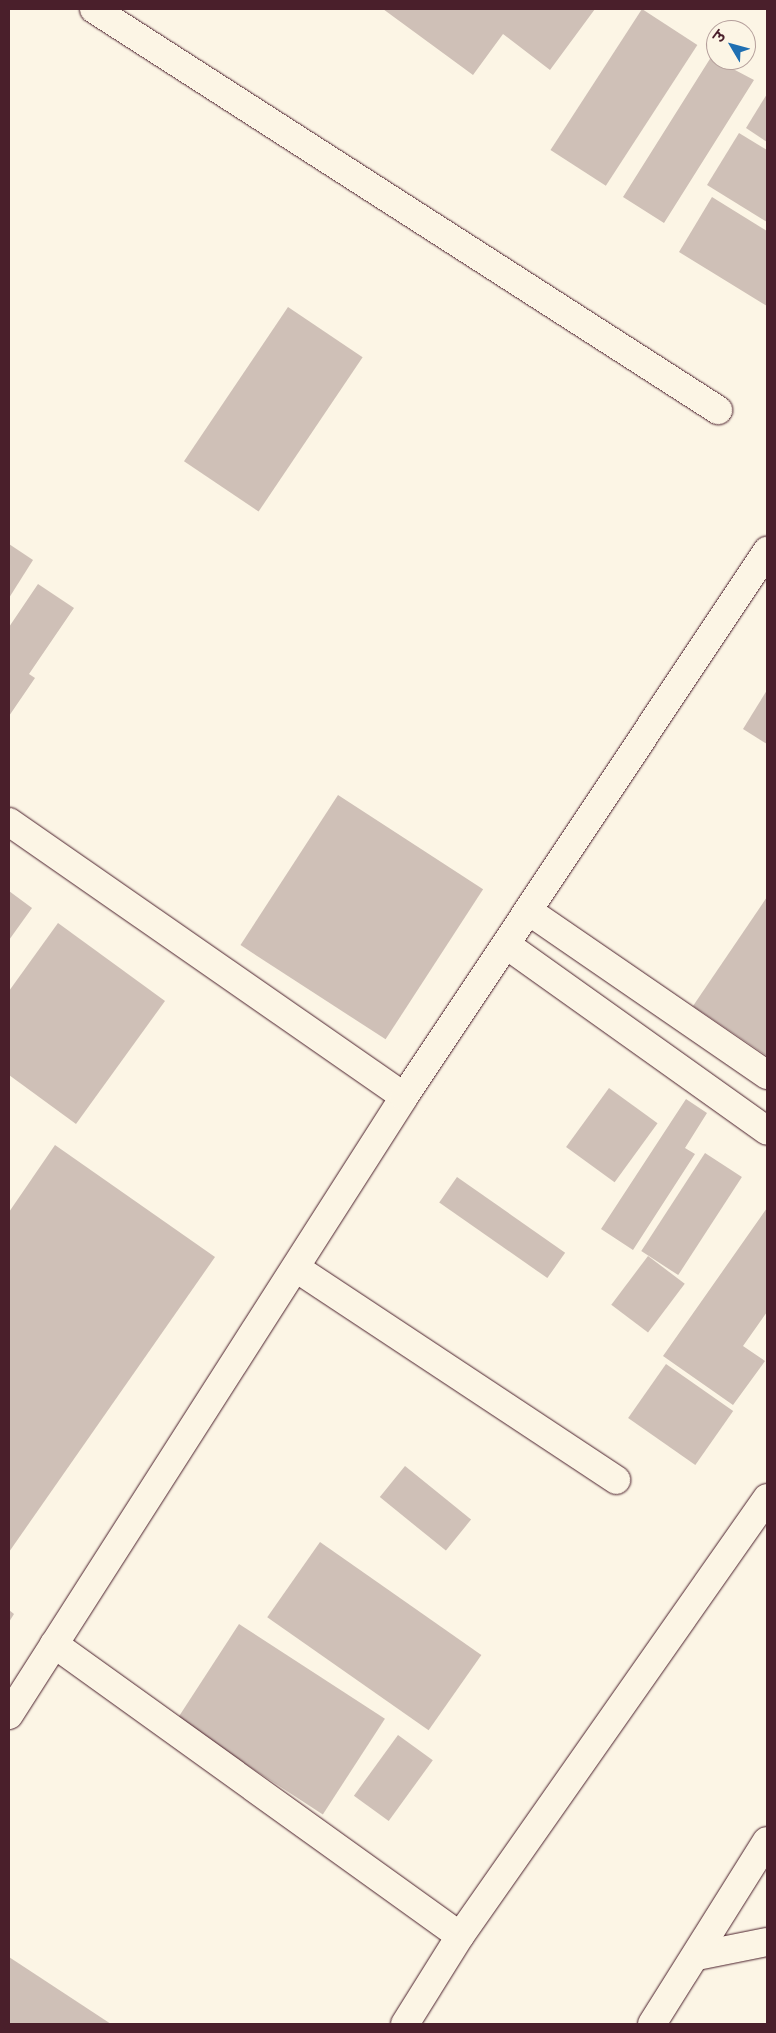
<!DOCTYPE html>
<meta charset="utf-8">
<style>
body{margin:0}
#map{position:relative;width:776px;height:2033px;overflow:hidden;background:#fcf5e5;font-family:"Playpen Sans","Playpen Sans Deva",sans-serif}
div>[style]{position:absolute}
.building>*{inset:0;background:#cfc0b7;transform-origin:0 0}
.roads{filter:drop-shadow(0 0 1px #4a1f2b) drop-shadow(0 0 1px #4a1f2b)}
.minor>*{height:28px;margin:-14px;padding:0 14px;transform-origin:14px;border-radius:14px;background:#fcf5e5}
span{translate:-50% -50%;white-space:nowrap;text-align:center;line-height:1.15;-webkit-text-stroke:4px #fcf5e5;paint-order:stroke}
.frame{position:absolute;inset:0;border:10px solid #4a1f2b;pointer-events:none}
.north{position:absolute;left:706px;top:20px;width:50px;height:50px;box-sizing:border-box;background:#fcf5e5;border:1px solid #b59f9b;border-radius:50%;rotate:307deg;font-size:14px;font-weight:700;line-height:20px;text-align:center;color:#4a1f2b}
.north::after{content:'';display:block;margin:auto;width:18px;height:22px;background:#1f6fb2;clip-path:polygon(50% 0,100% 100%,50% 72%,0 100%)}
</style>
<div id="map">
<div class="building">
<i style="clip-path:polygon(383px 9px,595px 9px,550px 70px,503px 34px,473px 75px)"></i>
<i style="left:642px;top:9px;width:66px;height:168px;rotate:33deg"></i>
<i style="clip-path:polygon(713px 54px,716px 60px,754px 80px,664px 223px,623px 197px)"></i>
<i style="clip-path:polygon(767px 94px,767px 142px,746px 128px)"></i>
<i style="clip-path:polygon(739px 133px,767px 150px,767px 222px,707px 185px)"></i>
<i style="clip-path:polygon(712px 197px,767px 231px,767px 306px,679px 252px)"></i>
<i style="left:288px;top:307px;width:90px;height:186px;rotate:34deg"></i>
<i style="clip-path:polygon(9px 544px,33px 560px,9px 598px)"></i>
<i style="clip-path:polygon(38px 584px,74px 608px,29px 674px,35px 678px,9px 716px,9px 627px)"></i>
<i style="clip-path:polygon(767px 690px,767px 744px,743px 729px)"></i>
<i style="left:338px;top:795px;width:173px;height:179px;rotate:33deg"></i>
<i style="clip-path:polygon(9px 891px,32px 908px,9px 940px)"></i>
<i style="clip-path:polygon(767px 897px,767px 1056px,693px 1006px)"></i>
<i style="clip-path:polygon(58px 923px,165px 1001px,76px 1124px,9px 1075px,9px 991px)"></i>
<i style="left:609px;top:1088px;width:60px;height:73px;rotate:36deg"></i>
<i style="clip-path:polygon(686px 1099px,707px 1113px,685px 1148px,695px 1154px,633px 1250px,601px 1229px)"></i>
<i style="clip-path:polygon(55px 1145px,215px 1257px,9px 1552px,9px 1212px)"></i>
<i style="left:705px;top:1153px;width:44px;height:117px;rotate:33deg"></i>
<i style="left:457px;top:1177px;width:132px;height:31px;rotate:35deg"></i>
<i style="clip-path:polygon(767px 1208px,767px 1312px,743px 1346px,765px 1361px,733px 1405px,663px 1356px)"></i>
<i style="left:648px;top:1256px;width:46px;height:61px;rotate:37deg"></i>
<i style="left:666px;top:1364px;width:82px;height:66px;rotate:35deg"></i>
<i style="left:405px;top:1466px;width:85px;height:40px;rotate:39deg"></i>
<i style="left:320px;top:1542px;width:197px;height:92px;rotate:35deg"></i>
<i style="clip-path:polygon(9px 1610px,14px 1614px,9px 1622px)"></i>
<i style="left:239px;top:1624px;width:174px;height:114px;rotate:33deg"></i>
<i style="left:398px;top:1735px;width:43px;height:75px;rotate:36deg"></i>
<i style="clip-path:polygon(9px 1957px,111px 2024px,9px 2024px)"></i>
</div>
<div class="roads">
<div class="minor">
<i style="left:94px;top:9px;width:742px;rotate:32.73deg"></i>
<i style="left:9px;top:822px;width:481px;rotate:34.8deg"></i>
<i style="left:530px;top:912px;width:288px;rotate:34.5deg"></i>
<i style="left:508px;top:946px;width:318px;rotate:35.5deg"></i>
<i style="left:296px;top:1268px;width:384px;rotate:33.5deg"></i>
<i style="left:54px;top:1644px;width:500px;rotate:35.72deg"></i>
<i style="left:9px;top:1715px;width:733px;rotate:-57.41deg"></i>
<i style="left:404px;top:1097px;width:656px;rotate:-56.38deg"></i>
<i style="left:697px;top:1956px;width:71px;rotate:-11.3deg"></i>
<i style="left:405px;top:2024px;width:104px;rotate:-58deg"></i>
<i style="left:460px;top:1936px;width:535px;rotate:-54.97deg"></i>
<i style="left:652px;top:2024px;width:216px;rotate:-57.9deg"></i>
</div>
</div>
<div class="frame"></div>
<div class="north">उ</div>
</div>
